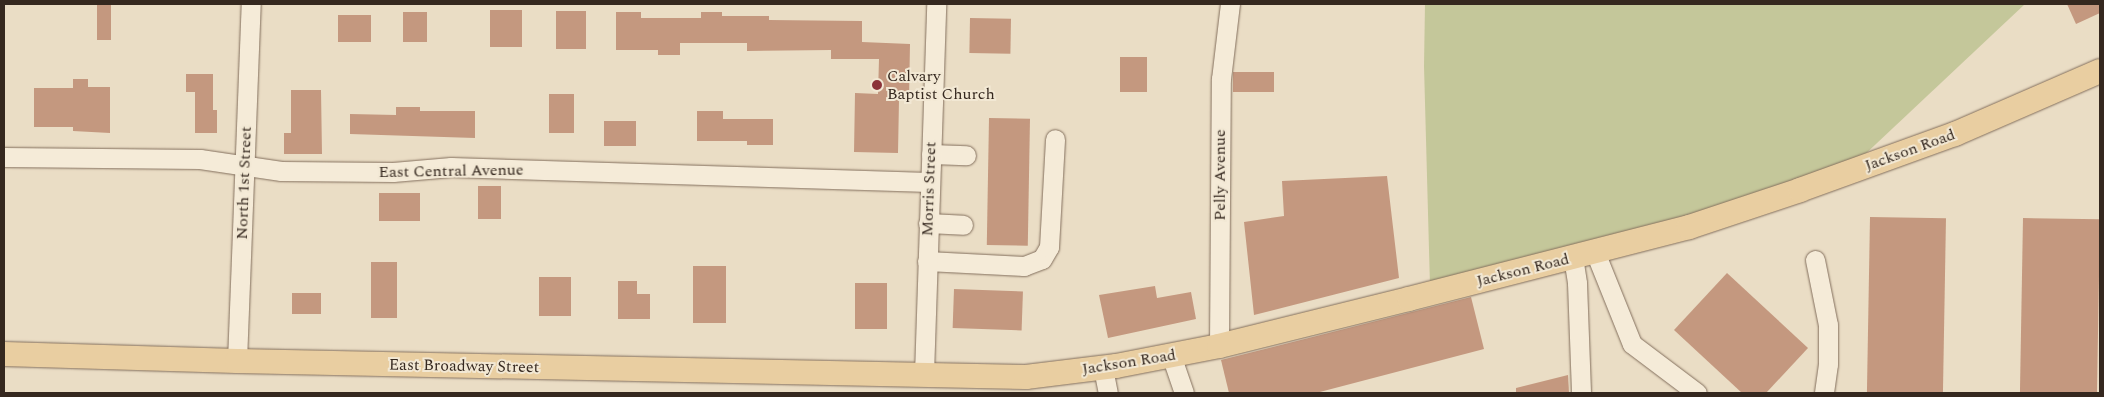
<!DOCTYPE html>
<style>
body{margin:0}
#map{position:relative;width:2104px;height:397px;overflow:hidden;background:#eaddc5;font-family:Spectral,serif}
div>[style]{position:absolute}
.green>*{inset:0;background:#c4c79a}
.building>*{inset:0;background:#c4987f;transform-origin:0 0}
.roads{filter:drop-shadow(0 0 1px #836f5d) drop-shadow(0 0 1px #836f5d)}
.minor>*{height:19px;margin:-9.5px;padding:0 9.5px;transform-origin:9.5px;border-radius:9.5px;background:#f5ebd8}
.major>*{height:24px;margin:-12px;padding:0 12px;transform-origin:12px;border-radius:12px;background:#e9cea1}
.dots>*{width:14px;height:14px;translate:-50% -50%;box-sizing:border-box;border:2px solid #f2e8d4;border-radius:50%}
span{translate:-50% -50%;white-space:nowrap;text-align:center;line-height:1.15;-webkit-text-stroke:4px #f2e8d4;paint-order:stroke}
.poi-label{font-size:16px;color:#35281f}
.left{translate:0 -50%;text-align:left}
.street-label{font-size:16px;color:#35281f}
.frame{position:absolute;inset:0;border:5px solid #35281f;pointer-events:none}
</style>
<div id="map">
<div class="green">
<i style="clip-path:polygon(1425px 4px,2025px 4px,1843px 175px,1430px 286px,1424px 66px)"></i>
</div>
<div class="building">
<i style="left:97px;top:4px;width:14px;height:36px"></i>
<i style="clip-path:polygon(2067px 4px,2100px 4px,2100px 13px,2076px 24px)"></i>
<i style="left:490px;top:10px;width:32px;height:37px"></i>
<i style="left:556px;top:11px;width:30px;height:38px"></i>
<i style="left:403px;top:12px;width:24px;height:30px"></i>
<i style="clip-path:polygon(616px 12px,641px 12px,641px 18px,701px 18px,701px 12px,722px 12px,722px 16px,769px 16px,769px 20px,862px 21px,862px 42px,910px 44px,909px 100px,899px 100px,898px 153px,854px 152px,855px 93px,878px 94px,879px 59px,831px 59px,831px 50px,747px 51px,747px 43px,680px 43px,680px 55px,658px 55px,658px 50px,616px 50px)"></i>
<i style="left:338px;top:15px;width:33px;height:27px"></i>
<i style="left:970px;top:18px;width:41px;height:35px;rotate:1deg"></i>
<i style="left:1120px;top:57px;width:27px;height:35px"></i>
<i style="left:1233px;top:72px;width:41px;height:20px"></i>
<i style="clip-path:polygon(186px 74px,213px 74px,213px 110px,217px 110px,217px 133px,195px 133px,195px 92px,186px 92px)"></i>
<i style="clip-path:polygon(73px 79px,88px 79px,88px 87px,110px 87px,110px 133px,73px 131px,73px 127px,34px 127px,34px 88px,73px 88px)"></i>
<i style="clip-path:polygon(291px 90px,321px 90px,322px 154px,284px 154px,284px 133px,291px 133px)"></i>
<i style="left:549px;top:94px;width:25px;height:39px"></i>
<i style="clip-path:polygon(396px 107px,420px 107px,420px 111px,475px 111px,475px 138px,350px 134px,350px 114px,396px 115px)"></i>
<i style="clip-path:polygon(697px 111px,723px 111px,723px 119px,773px 119px,773px 145px,747px 145px,747px 141px,697px 141px)"></i>
<i style="left:989px;top:118px;width:41px;height:127px;rotate:1deg"></i>
<i style="left:604px;top:121px;width:32px;height:25px"></i>
<i style="clip-path:polygon(1387px 176px,1399px 278px,1254px 315px,1244px 222px,1284px 216px,1282px 181px)"></i>
<i style="left:478px;top:186px;width:23px;height:33px"></i>
<i style="left:379px;top:193px;width:41px;height:28px"></i>
<i style="left:1870px;top:217px;width:76px;height:176px;rotate:1deg"></i>
<i style="left:2023px;top:218px;width:77px;height:175px;rotate:1deg"></i>
<i style="left:371px;top:262px;width:26px;height:56px"></i>
<i style="left:693px;top:266px;width:33px;height:57px"></i>
<i style="clip-path:polygon(1727px 273px,1808px 348px,1766px 393px,1742px 393px,1674px 330px)"></i>
<i style="left:539px;top:277px;width:32px;height:39px"></i>
<i style="clip-path:polygon(618px 281px,637px 281px,637px 294px,650px 294px,650px 319px,618px 319px)"></i>
<i style="left:855px;top:283px;width:32px;height:46px"></i>
<i style="clip-path:polygon(1155px 286px,1157px 298px,1191px 292px,1196px 319px,1108px 338px,1099px 295px)"></i>
<i style="left:954px;top:289px;width:69px;height:39px;rotate:2deg"></i>
<i style="left:292px;top:293px;width:29px;height:21px"></i>
<i style="clip-path:polygon(1471px 297px,1484px 349px,1316px 393px,1229px 393px,1221px 360px)"></i>
<i style="clip-path:polygon(1568px 375px,1569px 393px,1516px 393px,1516px 388px)"></i>
</div>
<div class="roads">
<div class="minor">
<i style="left:931px;top:154px;width:35px;rotate:2deg"></i>
<i style="left:4px;top:157px;width:196px;rotate:0.6deg"></i>
<i style="left:200px;top:159px;width:82px;rotate:8.4deg"></i>
<i style="left:281px;top:171px;width:112px;rotate:0.5deg"></i>
<i style="left:393px;top:172px;width:58px;rotate:-4.9deg"></i>
<i style="left:451px;top:167px;width:478px;rotate:1.8deg"></i>
<i style="left:928px;top:223px;width:35px;rotate:3deg"></i>
<i style="left:1595px;top:252px;width:99px;rotate:68.1deg"></i>
<i style="left:1632px;top:344px;width:81px;rotate:37deg"></i>
<i style="left:1573px;top:257px;width:26px;rotate:81deg"></i>
<i style="left:1577px;top:283px;width:110px;rotate:87.9deg"></i>
<i style="left:1815px;top:260px;width:66px;rotate:78.7deg"></i>
<i style="left:1828px;top:325px;width:39px;rotate:90deg"></i>
<i style="left:1828px;top:364px;width:29px;rotate:98deg"></i>
<i style="left:927px;top:261px;width:97px;rotate:3deg"></i>
<i style="left:1024px;top:266px;width:19px;rotate:-21deg"></i>
<i style="left:1042px;top:259px;width:14px;rotate:-60deg"></i>
<i style="left:1049px;top:247px;width:108px;rotate:-86.8deg"></i>
<i style="left:1219px;top:346px;width:267px;rotate:-89.6deg"></i>
<i style="left:1221px;top:79px;width:76px;rotate:-83.2deg"></i>
<i style="left:1171px;top:355px;width:40px;rotate:71.1deg"></i>
<i style="left:237px;top:361px;width:357px;rotate:-87.8deg"></i>
<i style="left:1103px;top:368px;width:25px;rotate:79deg"></i>
<i style="left:924px;top:374px;width:370px;rotate:-88.1deg"></i>
</div>
<div class="major">
<i style="left:4px;top:354px;width:233px;rotate:1.7deg"></i>
<i style="left:237px;top:361px;width:789px;rotate:1.16deg"></i>
<i style="left:1026px;top:377px;width:91px;rotate:-7deg"></i>
<i style="left:1116px;top:366px;width:105px;rotate:-11deg"></i>
<i style="left:1219px;top:346px;width:196px;rotate:-13.9deg"></i>
<i style="left:1409px;top:299px;width:289px;rotate:-14.4deg"></i>
<i style="left:1689px;top:227px;width:117px;rotate:-18.4deg"></i>
<i style="left:1800px;top:190px;width:165px;rotate:-19.9deg"></i>
<i style="left:1955px;top:134px;width:158px;rotate:-23.5deg"></i>
</div>
</div>
<div class="dots">
<i style="left:877px;top:85px;background:#8c3339"></i>
</div>
<div class="poi-label">
<span class="left" style="left:887px;top:85px">Calvary<br>Baptist Church</span>
</div>
<div class="street-label">
<span style="left:1910px;top:150px;rotate:-20deg">Jackson Road</span>
<span style="left:451px;top:171px;rotate:-1deg">East Central Avenue</span>
<span style="left:1220px;top:175px;rotate:-90deg">Pelly Avenue</span>
<span style="left:244px;top:183px;rotate:-88deg">North 1st Street</span>
<span style="left:929px;top:189px;rotate:-88deg">Morris Street</span>
<span style="left:1523px;top:270px;rotate:-14deg">Jackson Road</span>
<span style="left:1129px;top:362px;rotate:-9deg">Jackson Road</span>
<span style="left:464px;top:366px;rotate:1deg">East Broadway Street</span>
</div>
<div class="frame"></div>
</div>
